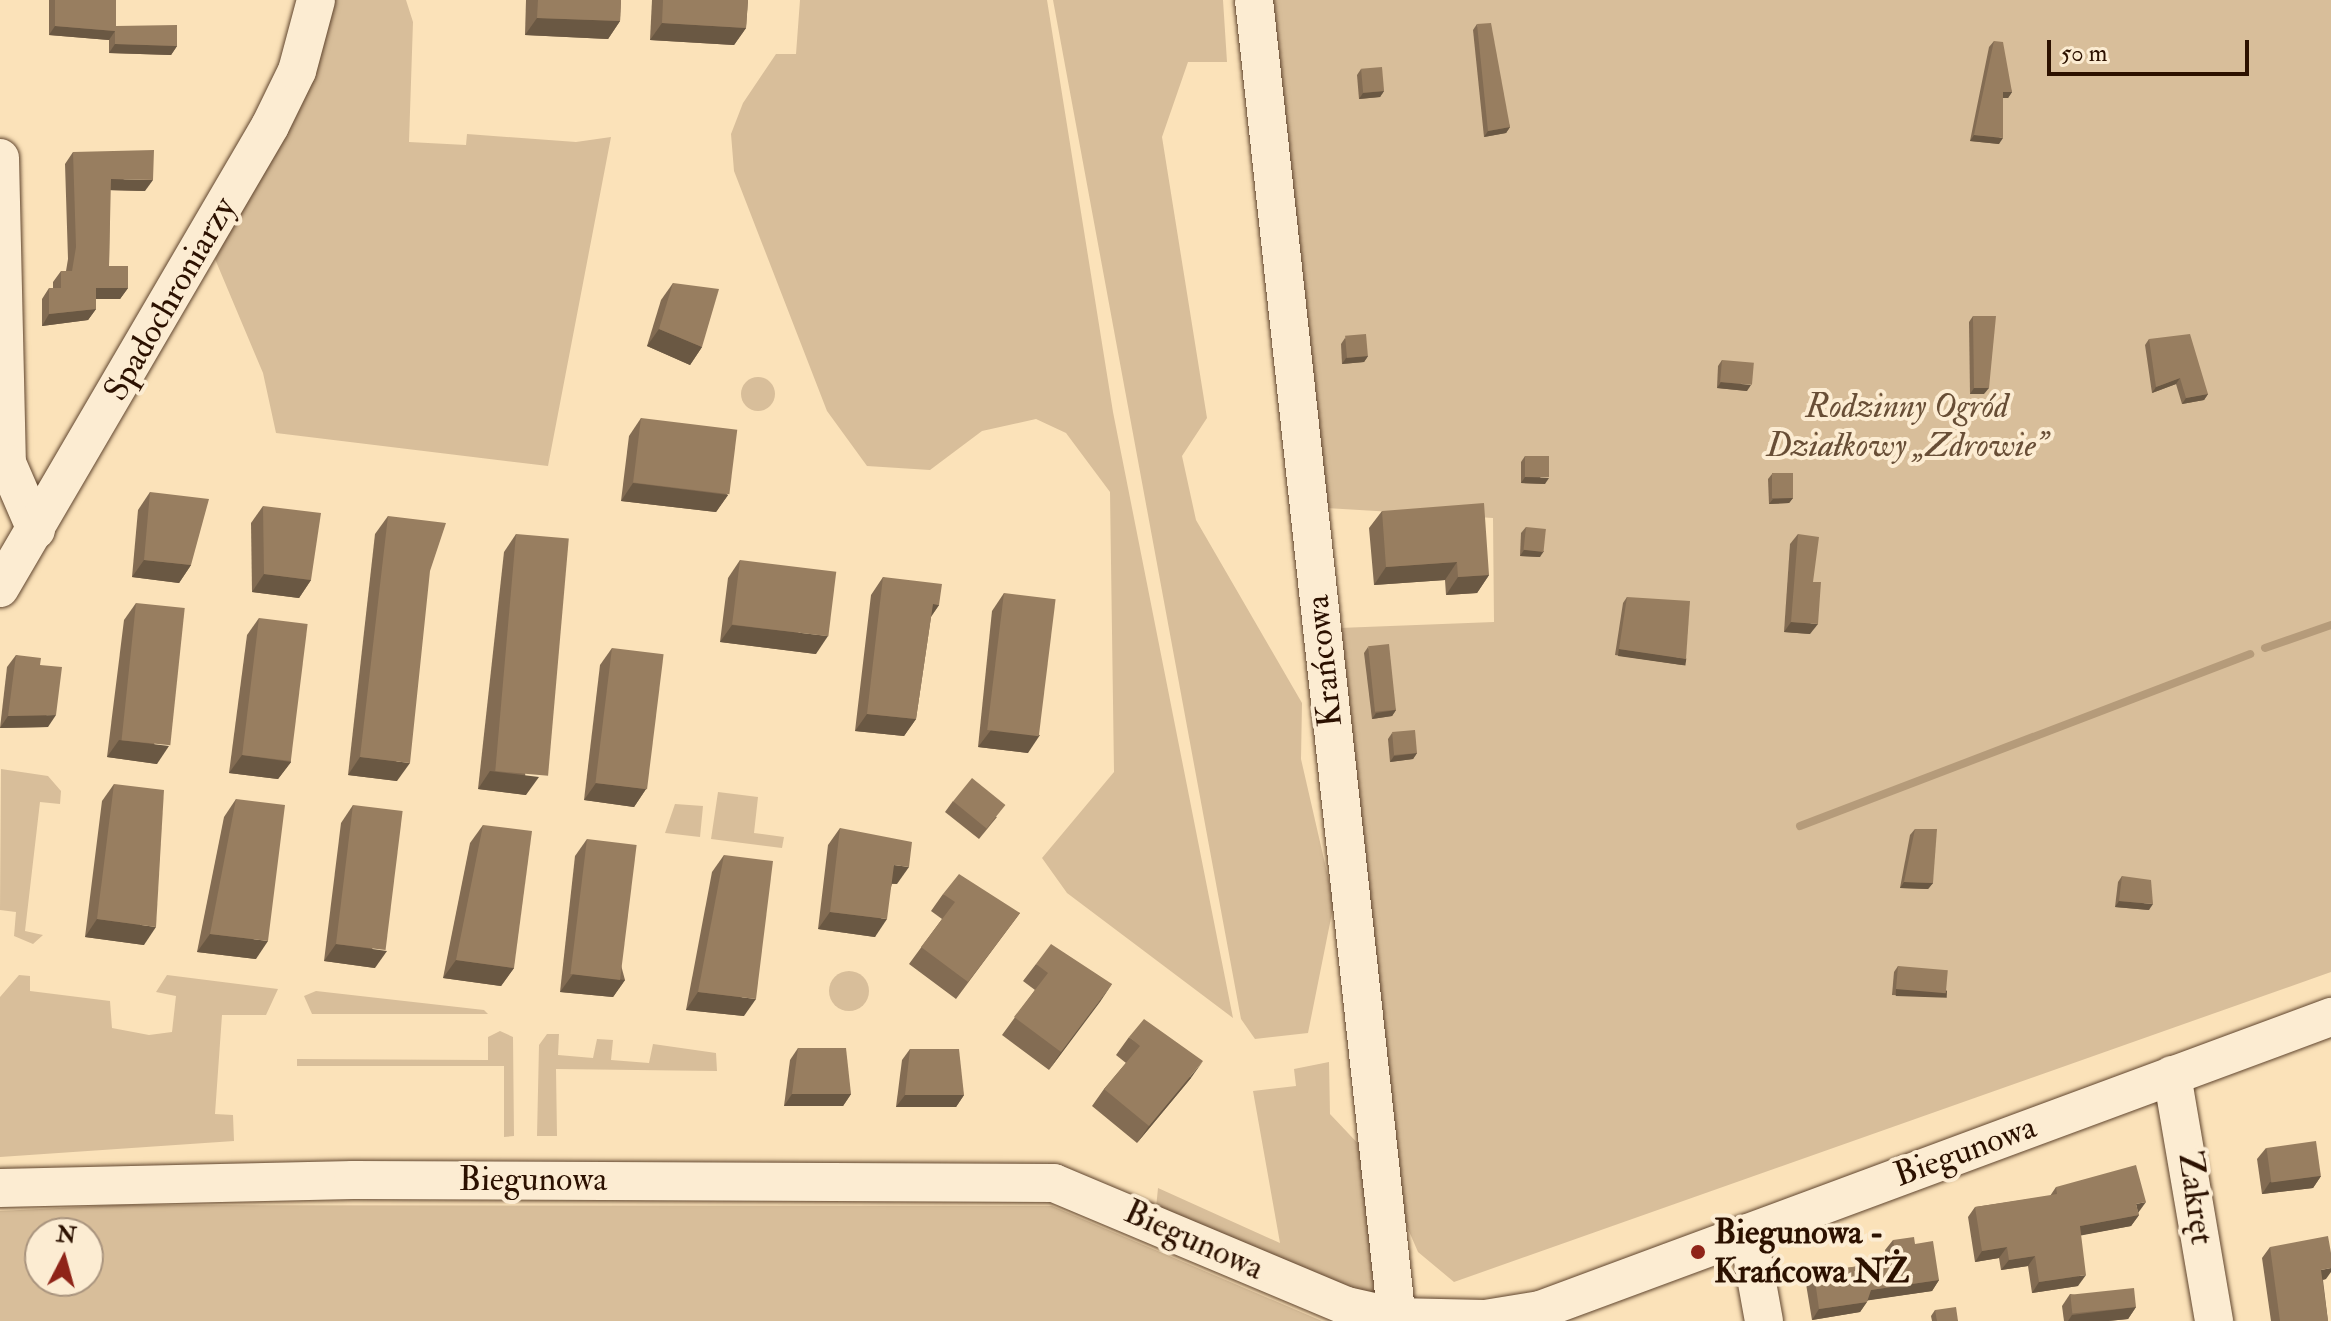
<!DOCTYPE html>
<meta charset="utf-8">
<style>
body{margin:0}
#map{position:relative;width:2331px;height:1321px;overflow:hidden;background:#fbe2b9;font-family:"IM FELL Double Pica",serif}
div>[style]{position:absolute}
.green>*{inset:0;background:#d8be9a}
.round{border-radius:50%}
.stream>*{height:8px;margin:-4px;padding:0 4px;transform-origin:4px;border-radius:4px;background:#b59b7a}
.roads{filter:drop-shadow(0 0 2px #60452e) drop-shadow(0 0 2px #60452e)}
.minor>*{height:38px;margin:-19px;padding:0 19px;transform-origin:19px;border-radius:19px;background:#fcecd2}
.wall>*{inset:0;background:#836c53}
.shaded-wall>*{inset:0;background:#6a5843;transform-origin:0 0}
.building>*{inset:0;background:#987e60;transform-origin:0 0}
.dots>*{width:22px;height:22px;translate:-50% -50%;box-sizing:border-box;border:4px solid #fcecd2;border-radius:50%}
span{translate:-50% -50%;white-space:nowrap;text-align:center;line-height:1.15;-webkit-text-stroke:8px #fcecd2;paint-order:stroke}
.street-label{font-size:34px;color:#2c1100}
.park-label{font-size:34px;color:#684e36;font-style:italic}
.poi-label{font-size:34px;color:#2c1100;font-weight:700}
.left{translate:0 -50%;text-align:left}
.north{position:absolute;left:24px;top:1217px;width:80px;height:80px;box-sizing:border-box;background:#fcecd2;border:2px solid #a9947e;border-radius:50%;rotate:6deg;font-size:22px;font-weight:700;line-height:32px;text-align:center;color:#2c1100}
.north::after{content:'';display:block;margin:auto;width:28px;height:36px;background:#8f2418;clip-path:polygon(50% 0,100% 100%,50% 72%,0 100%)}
.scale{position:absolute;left:2047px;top:40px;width:202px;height:36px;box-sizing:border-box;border:4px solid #2c1100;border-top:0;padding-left:10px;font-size:24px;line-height:28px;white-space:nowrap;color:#2c1100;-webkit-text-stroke:6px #fcecd2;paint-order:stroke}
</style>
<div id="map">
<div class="green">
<i style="clip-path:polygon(334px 0,406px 0,413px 22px,409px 142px,466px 145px,467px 134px,576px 142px,611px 137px,548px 466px,276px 433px,263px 373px,215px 259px,314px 75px)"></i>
<i style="clip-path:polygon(800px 0,1047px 0,1113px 412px,1233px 1018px,1067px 893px,1042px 858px,1114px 772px,1110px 492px,1066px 433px,1036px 419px,982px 431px,930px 470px,867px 466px,827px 411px,734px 171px,731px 134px,743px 103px,776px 54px,796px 54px)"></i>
<i style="clip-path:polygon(1053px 0,1223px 0,1227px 62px,1188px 62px,1162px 137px,1207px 418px,1182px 456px,1196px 520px,1302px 703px,1301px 759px,1334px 903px,1308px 1033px,1255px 1039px,1241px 1019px)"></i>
<i style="clip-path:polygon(1273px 0,2331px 0,2331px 972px,1454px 1282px,1418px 1252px,1399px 1208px,1339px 628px,1494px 622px,1493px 518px,1326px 508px)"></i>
<i class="round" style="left:741px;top:377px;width:34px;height:34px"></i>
<i style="clip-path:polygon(1px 769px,48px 776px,61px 791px,60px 804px,40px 802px,25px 931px,43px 935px,33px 944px,14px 936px,16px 912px,0 910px)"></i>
<i style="clip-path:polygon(718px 792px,758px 797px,754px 833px,784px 837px,782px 848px,711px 839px)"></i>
<i style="clip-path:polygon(675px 804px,703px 806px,700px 837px,665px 833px)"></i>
<i class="round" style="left:829px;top:971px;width:40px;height:40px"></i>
<i style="clip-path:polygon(19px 975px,30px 976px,30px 991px,110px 1001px,112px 1028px,149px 1035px,172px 1032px,176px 996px,156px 992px,167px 975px,278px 989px,266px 1015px,222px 1015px,215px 1114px,233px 1115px,234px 1141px,0 1157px,0 997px)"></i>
<i style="clip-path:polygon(316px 991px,484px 1010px,488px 1014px,312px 1014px,304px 996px)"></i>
<i style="clip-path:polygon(500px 1031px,513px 1037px,514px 1136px,504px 1137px,504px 1066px,297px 1066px,297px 1059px,488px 1060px,488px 1037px)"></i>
<i style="clip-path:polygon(547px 1034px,559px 1034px,558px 1055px,593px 1058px,597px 1039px,613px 1040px,611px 1060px,649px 1063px,653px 1044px,716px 1053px,717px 1071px,556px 1069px,557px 1136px,537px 1136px,539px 1045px)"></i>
<i style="clip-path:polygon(1329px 1062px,1330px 1114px,1365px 1151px,1378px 1291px,1365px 1295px,1156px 1208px,1158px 1188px,1280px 1243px,1253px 1091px,1296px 1086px,1294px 1069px)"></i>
<i style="clip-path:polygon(evenodd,120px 1205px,1052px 1206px,1322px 1321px,0 1321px,0 1211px,120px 1205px,40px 1233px,88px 1233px,88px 1281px,40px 1281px,40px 1233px)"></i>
</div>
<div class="stream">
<i style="left:2265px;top:648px;width:70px;rotate:-19.2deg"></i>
<i style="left:1800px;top:826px;width:482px;rotate:-20.9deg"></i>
</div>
<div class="roads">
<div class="minor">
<i style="left:1254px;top:0;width:1329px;rotate:83.82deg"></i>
<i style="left:0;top:158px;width:305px;rotate:88.7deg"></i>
<i style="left:7px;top:463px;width:73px;rotate:66.6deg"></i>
<i style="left:0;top:588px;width:535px;rotate:-59.7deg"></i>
<i style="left:270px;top:126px;width:61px;rotate:-63.9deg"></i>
<i style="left:297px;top:71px;width:73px;rotate:-75deg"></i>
<i style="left:2172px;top:1075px;width:250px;rotate:80.3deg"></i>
<i style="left:0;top:1188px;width:353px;rotate:-1.3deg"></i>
<i style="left:353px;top:1180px;width:701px;rotate:0.25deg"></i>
<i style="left:1054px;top:1183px;width:318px;rotate:22.8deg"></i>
<i style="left:1347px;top:1306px;width:50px;rotate:12.7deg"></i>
<i style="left:1396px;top:1317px;width:89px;rotate:1.3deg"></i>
<i style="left:1485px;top:1319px;width:56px;rotate:-9.3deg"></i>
<i style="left:1540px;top:1310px;width:844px;rotate:-20.33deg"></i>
<i style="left:1748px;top:1233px;width:89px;rotate:79.7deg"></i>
</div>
</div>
<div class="wall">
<i style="clip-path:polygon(49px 0,116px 0,116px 26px,177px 46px,171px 55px,109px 53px,109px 40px,49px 35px)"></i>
<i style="clip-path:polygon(526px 0,621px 0,620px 21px,608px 39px,525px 35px)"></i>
<i style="clip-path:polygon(652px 0,748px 0,746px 28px,734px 45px,650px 40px)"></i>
<i style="clip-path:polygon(1477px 24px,1510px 127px,1506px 133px,1484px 137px,1473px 30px)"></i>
<i style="clip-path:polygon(1994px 41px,2012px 92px,2008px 98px,2003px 98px,1999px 144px,1970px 141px,1989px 47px)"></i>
<i style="clip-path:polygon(1361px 69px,1384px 91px,1380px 97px,1359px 99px,1357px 75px)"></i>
<i style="clip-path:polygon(73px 152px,145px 191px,110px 190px,109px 266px,128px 288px,120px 299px,96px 299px,96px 309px,88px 320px,42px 326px,42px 299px,49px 288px,53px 288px,53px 282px,61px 271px,66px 271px,68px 259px,65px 164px)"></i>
<i style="clip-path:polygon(673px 283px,702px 347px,690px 365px,647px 346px,661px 300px)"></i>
<i style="clip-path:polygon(1973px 316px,1984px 394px,1970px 394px,1969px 322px)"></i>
<i style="clip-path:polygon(1345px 338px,1368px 356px,1364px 362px,1342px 364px,1341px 344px)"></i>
<i style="clip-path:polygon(2149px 339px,2208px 394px,2204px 400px,2182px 404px,2176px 384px,2152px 393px,2145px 345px)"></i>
<i style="clip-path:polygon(1722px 360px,1747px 391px,1717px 388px,1718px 366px)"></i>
<i style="clip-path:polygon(641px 418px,728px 495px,716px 512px,621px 501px,629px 436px)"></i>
<i style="clip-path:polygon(1525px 456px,1545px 484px,1521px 483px,1521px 462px)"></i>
<i style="clip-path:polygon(1772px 474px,1793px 498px,1789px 503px,1769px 504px,1768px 479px)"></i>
<i style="clip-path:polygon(150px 492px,191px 565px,179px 583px,132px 577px,138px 510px)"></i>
<i style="clip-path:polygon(263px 506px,311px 580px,299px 598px,252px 592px,251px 523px)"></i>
<i style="clip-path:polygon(1382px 511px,1489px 575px,1477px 593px,1446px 595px,1445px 580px,1374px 585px,1369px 528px)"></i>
<i style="clip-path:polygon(388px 516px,397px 781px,348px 775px,375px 534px)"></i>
<i style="clip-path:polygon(1526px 527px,1540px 557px,1520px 556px,1521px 533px)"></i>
<i style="clip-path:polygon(516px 534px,526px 795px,478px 789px,504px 552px)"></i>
<i style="clip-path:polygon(1798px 534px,1813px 582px,1810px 634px,1784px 632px,1790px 544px)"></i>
<i style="clip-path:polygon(740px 560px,816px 654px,720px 642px,728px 578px)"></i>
<i style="clip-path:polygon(883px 577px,939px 605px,931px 617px,916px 719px,904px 736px,855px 731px,871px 595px)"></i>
<i style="clip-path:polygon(1004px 593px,1028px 753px,978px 747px,992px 611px)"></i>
<i style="clip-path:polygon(1627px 597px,1682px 665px,1615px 655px,1623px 603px)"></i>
<i style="clip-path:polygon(136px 603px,157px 764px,107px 757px,124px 620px)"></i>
<i style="clip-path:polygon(259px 618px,291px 762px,278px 779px,229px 773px,247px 635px)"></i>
<i style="clip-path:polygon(1368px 647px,1396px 710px,1392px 716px,1372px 719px,1364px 653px)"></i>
<i style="clip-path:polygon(612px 648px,646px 789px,634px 807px,584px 800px,600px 665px)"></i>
<i style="clip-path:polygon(16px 655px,40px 665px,48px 727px,0 728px,7px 667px)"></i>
<i style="clip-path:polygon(1392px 733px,1417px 753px,1413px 759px,1390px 762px,1388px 739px)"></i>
<i style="clip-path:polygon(114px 784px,144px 945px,85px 937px,102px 801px)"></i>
<i style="clip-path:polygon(236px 799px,256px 959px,197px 952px,224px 817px)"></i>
<i style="clip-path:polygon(953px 801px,997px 817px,979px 839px,945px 812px)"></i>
<i style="clip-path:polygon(353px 805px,375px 968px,324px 961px,341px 823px)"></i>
<i style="clip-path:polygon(483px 825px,514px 968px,501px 986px,443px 978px,470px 843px)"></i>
<i style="clip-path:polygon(840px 828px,897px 884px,892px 884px,875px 937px,818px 929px,828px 845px)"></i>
<i style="clip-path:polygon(1915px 829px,1933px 883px,1928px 889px,1900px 888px,1910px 835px)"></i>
<i style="clip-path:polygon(587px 839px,625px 980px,613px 997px,560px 992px,575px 856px)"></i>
<i style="clip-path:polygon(724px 855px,744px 1016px,686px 1010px,712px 872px)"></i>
<i style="clip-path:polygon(2122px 876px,2149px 910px,2115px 907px,2118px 882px)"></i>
<i style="clip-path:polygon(943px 894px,1020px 913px,956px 999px,909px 964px,942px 919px,931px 911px)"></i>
<i style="clip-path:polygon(1036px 964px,1112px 984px,1049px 1070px,1002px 1035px,1035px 990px,1023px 981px)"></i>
<i style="clip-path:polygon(1898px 966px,1947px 991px,1943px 997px,1892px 995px,1894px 972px)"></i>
<i style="clip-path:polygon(1129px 1037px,1191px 1078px,1137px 1143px,1092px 1106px,1104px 1089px,1126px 1063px,1116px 1055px)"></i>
<i style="clip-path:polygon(798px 1048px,851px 1094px,843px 1106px,784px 1106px,790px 1060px)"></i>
<i style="clip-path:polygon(910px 1049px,964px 1095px,956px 1107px,896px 1107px,902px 1060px)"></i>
<i style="clip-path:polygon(2266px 1148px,2321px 1176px,2313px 1188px,2262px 1194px,2257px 1159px)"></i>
<i style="clip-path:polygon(2056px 1187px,2138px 1213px,2139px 1215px,2131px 1226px,2081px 1235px,2078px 1286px,2032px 1293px,2028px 1266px,2001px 1270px,1999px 1258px,1975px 1262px,1968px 1217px,1975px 1207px,2050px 1196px)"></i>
<i style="clip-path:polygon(1893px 1240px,1915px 1244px,1939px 1280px,1932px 1291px,1868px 1300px,1860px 1312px,1812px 1320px,1806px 1284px,1814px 1273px,1887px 1262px,1885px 1250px)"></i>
<i style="clip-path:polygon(2270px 1247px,2326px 1279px,2323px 1280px,2328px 1321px,2271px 1321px,2262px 1258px)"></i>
<i style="clip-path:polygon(2070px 1294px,2136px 1307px,2128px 1319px,2108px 1321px,2064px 1321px,2062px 1306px)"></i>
<i style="clip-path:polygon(1935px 1310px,1958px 1321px,1932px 1321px,1931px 1316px)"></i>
</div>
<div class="shaded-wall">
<i style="clip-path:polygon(537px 18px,620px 21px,608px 39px,525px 35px)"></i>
<i style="clip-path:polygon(662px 23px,746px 28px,734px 45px,650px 40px)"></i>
<i style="clip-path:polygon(55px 26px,115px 31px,109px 40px,49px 35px)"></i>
<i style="clip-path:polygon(115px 44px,177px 46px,171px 55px,109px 53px)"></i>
<i style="clip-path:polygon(1384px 91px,1380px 97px,1359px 99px,1363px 93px)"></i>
<i style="clip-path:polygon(2003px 92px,2012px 92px,2008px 98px,1999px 98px)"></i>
<i style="clip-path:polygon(1510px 127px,1506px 133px,1484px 137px,1488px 131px)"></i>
<i style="clip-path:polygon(1974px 135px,2003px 138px,1999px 144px,1970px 141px)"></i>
<i style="clip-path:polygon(111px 179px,153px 180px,145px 191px,103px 190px)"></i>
<i style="clip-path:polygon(96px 288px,128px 288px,120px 299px,88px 299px)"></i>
<i style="clip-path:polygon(96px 309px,88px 320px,42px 326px,49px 314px)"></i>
<i style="clip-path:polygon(659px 329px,702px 347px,690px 365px,647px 346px)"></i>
<i style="clip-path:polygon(1368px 356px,1364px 362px,1342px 364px,1346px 358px)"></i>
<i style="clip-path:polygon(2180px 378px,2176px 384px,2152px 393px,2156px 387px)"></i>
<i style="clip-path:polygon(1721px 382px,1751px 385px,1747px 391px,1717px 388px)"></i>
<i style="clip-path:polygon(1974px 388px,1989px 388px,1984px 394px,1970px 394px)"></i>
<i style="clip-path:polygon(2208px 394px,2204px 400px,2182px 404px,2186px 398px)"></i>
<i style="clip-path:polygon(1525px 477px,1549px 478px,1545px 484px,1521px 483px)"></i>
<i style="clip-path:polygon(633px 483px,728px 495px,716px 512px,621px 501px)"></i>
<i style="clip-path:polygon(1793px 498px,1789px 503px,1769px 504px,1773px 499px)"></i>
<i style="clip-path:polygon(1524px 550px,1544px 551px,1540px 557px,1520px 556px)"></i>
<i style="clip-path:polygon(144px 560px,191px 565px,179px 583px,132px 577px)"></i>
<i style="clip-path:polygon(1457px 562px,1445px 580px,1374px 585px,1386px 567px)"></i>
<i style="clip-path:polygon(264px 574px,311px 580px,299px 598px,252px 592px)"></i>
<i style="clip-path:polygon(1489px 575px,1477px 593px,1446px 595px,1458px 577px)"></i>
<i style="clip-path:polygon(933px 604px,939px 605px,927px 622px)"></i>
<i style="clip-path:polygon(1791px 622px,1818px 624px,1810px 634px,1784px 632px)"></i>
<i style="clip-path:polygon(732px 625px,828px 636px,816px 654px,720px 642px)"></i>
<i style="left:1619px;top:649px;width:68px;height:7px;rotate:8deg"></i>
<i style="clip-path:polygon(1396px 710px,1392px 716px,1372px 719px,1376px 713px)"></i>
<i style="clip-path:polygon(867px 714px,916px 719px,904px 736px,855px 731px)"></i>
<i style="clip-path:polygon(56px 715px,48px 727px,0 728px,8px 716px)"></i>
<i style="clip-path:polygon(991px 730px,1040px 735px,1028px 753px,978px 747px)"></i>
<i style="clip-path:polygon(119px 740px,169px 746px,157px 764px,107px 757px)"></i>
<i style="clip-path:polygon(1417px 753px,1413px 759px,1390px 762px,1394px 756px)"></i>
<i style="clip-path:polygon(242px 755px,291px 762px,278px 779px,229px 773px)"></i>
<i style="clip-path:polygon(360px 757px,410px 763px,397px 781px,348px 775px)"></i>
<i style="clip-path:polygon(490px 771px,539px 777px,526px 795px,478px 789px)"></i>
<i style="clip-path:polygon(596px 783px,646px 789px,634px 807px,584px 800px)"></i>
<i style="clip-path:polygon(894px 865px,909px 867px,897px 884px,882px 882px)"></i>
<i style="clip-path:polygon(1904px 882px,1933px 883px,1928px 889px,1900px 888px)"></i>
<i style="clip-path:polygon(2119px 901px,2153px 904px,2149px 910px,2115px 907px)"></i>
<i style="clip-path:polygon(830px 912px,887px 919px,875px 937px,818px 929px)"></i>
<i style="clip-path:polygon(97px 919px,156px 927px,144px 945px,85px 937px)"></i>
<i style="clip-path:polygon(210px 934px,268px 941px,256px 959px,197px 952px)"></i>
<i style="clip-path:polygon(336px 944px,387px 951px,375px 968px,324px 961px)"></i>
<i style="clip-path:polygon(456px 960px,514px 968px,501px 986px,443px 978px)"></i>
<i style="clip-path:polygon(573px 974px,625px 980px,613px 997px,560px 992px)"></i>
<i style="clip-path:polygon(1112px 984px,1100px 1002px,1049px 1070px,1061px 1052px)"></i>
<i style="left:1896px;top:989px;width:51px;height:7px;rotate:2deg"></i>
<i style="clip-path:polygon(698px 992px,756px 999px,744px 1016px,686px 1010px)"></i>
<i style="clip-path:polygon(1203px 1061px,1191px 1078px,1137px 1143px,1149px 1126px)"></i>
<i style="clip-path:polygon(792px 1094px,851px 1094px,843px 1106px,784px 1106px)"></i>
<i style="clip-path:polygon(905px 1095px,964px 1095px,956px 1107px,896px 1107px)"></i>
<i style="clip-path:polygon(2321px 1176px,2313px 1188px,2262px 1194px,2270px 1182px)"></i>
<i style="clip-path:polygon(2146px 1202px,2138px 1213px,2136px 1204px)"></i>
<i style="clip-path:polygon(2139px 1215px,2131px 1226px,2073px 1237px,2080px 1226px)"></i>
<i style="clip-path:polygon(2007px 1247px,1999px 1258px,1975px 1262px,1982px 1251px)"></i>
<i style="clip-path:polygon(2035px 1256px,2028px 1266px,2001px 1270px,2009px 1260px)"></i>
<i style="clip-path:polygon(2331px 1268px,2331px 1272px,2326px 1279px,2313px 1281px,2321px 1270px)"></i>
<i style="clip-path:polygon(2086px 1275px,2078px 1286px,2032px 1293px,2039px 1282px)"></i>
<i style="clip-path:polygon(1939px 1280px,1932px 1291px,1864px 1301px,1871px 1290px)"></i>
<i style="clip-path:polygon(1867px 1302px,1860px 1312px,1812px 1320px,1819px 1309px)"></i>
<i style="clip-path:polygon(2136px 1307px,2128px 1319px,2108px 1321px,2068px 1321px,2072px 1315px)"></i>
</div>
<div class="building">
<i style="clip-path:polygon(55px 0,116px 0,116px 26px,177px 25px,177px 46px,115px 44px,115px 31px,55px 26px)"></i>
<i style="clip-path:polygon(538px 0,621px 0,620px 21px,537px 18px)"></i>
<i style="clip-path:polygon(663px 0,748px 0,746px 28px,662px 23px)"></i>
<i style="clip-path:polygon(1491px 23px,1510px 127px,1488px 131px,1477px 24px)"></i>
<i style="clip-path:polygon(1994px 41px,2003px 42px,2012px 92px,2003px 92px,2003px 138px,1974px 135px)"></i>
<i style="left:1382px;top:67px;width:24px;height:21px;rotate:85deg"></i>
<i style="clip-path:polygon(154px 150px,153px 180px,111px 179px,109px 266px,128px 266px,128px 288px,96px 288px,96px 309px,49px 314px,49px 288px,61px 288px,61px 271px,72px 271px,76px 247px,73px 152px)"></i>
<i style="clip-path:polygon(673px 283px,719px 289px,702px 347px,659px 329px)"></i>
<i style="clip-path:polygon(1973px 316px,1996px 316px,1989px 388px,1974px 388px)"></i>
<i style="left:1366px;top:334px;width:22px;height:21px;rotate:85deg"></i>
<i style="clip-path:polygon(2190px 334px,2208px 394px,2186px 398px,2180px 378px,2156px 387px,2149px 339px)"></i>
<i style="left:1722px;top:360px;width:32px;height:22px;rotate:5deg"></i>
<i style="left:641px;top:418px;width:97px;height:65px;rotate:7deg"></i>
<i style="left:1525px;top:456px;width:24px;height:21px"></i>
<i style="left:1793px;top:473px;width:25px;height:21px;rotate:90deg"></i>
<i style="clip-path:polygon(150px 492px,209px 499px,191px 565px,144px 560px)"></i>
<i style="clip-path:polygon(1484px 503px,1489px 575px,1458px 577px,1457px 562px,1386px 567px,1382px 511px)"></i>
<i style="clip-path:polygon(263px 506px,321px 513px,311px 580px,264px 574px)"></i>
<i style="clip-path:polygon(388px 516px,446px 523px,430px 571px,410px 763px,360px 757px)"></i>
<i style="left:1526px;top:527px;width:20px;height:23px;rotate:6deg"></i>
<i style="left:516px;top:534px;width:53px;height:238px;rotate:5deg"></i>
<i style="clip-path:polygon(1798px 534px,1819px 537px,1813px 582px,1821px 582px,1818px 624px,1791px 622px)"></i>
<i style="left:740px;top:560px;width:97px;height:65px;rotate:7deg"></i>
<i style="clip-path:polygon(883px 577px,942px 584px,939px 605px,933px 604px,916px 719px,867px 714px)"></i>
<i style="left:1004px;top:593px;width:52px;height:138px;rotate:7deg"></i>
<i style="clip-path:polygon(1627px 597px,1690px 601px,1686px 659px,1619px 649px)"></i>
<i style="left:136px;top:603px;width:49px;height:138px;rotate:6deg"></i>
<i style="left:259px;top:618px;width:49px;height:138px;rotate:7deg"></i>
<i style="left:1389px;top:644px;width:66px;height:21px;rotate:84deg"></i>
<i style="left:612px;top:648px;width:52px;height:136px;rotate:7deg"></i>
<i style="clip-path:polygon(16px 655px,41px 658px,40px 665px,62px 667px,56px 715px,8px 716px)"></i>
<i style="left:1415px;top:730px;width:23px;height:23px;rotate:85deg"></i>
<i style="left:972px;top:778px;width:43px;height:30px;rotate:39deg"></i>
<i style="clip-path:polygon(114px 784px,164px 790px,156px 927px,97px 919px)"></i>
<i style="clip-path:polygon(236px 799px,285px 805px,268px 941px,210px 934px)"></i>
<i style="left:353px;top:805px;width:50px;height:140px;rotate:7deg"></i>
<i style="clip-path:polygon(483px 825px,532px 831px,514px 968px,456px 960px)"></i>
<i style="clip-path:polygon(840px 828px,912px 842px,909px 867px,894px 865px,887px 919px,830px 912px)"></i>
<i style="clip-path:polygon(1915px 829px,1937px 829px,1933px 883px,1904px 882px)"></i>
<i style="left:587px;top:839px;width:50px;height:136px;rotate:7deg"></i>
<i style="clip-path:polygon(724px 855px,773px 861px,756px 999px,698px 992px)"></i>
<i style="clip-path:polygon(959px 874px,1020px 913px,968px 982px,921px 947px,955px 902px,943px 894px)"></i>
<i style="clip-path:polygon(2122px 876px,2151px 880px,2153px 904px,2119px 901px)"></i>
<i style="clip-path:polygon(1051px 944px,1112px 984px,1061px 1052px,1014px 1017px,1048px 973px,1036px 964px)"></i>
<i style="left:1898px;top:966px;width:50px;height:23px;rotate:5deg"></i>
<i style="clip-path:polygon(1144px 1019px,1203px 1061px,1149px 1126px,1104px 1089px,1140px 1046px,1129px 1037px)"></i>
<i style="clip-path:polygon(798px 1048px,846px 1048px,851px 1094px,792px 1094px)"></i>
<i style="clip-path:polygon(910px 1049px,959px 1049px,964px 1095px,905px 1095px)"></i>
<i style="left:2316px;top:1141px;width:35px;height:50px;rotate:82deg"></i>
<i style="clip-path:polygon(2136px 1165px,2146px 1202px,2136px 1204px,2139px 1215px,2080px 1226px,2086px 1275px,2039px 1282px,2035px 1256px,2009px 1260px,2007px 1247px,1982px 1251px,1975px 1207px,2057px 1194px,2056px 1187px)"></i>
<i style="clip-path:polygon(2328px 1236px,2331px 1253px,2331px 1268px,2321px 1270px,2328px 1321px,2280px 1321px,2270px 1247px)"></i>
<i style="clip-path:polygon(1914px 1237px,1915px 1244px,1933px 1241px,1939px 1280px,1871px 1290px,1867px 1302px,1819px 1309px,1814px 1273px,1896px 1260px,1893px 1240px)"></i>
<i style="left:2134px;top:1288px;width:19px;height:64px;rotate:84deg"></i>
<i style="clip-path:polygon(1956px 1307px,1958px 1321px,1937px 1321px,1935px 1310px)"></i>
</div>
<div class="dots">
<i style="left:1698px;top:1252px;background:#8f2418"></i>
</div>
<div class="street-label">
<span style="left:170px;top:299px;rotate:-60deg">Spadochroniarzy</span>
<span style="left:1324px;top:661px;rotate:-96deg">Krańcowa</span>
<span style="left:1965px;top:1151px;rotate:-20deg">Biegunowa</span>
<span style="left:533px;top:1180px">Biegunowa</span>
<span style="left:2196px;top:1198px;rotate:82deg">Zakręt</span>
<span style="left:1194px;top:1240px;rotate:24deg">Biegunowa</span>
</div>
<div class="park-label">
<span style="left:1907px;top:426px">Rodzinny Ogród<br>Działkowy „Zdrowie”</span>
</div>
<div class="poi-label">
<span class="left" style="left:1714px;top:1252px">Biegunowa -<br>Krańcowa NŻ</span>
</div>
<div class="north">N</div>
<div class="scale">50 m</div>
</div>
